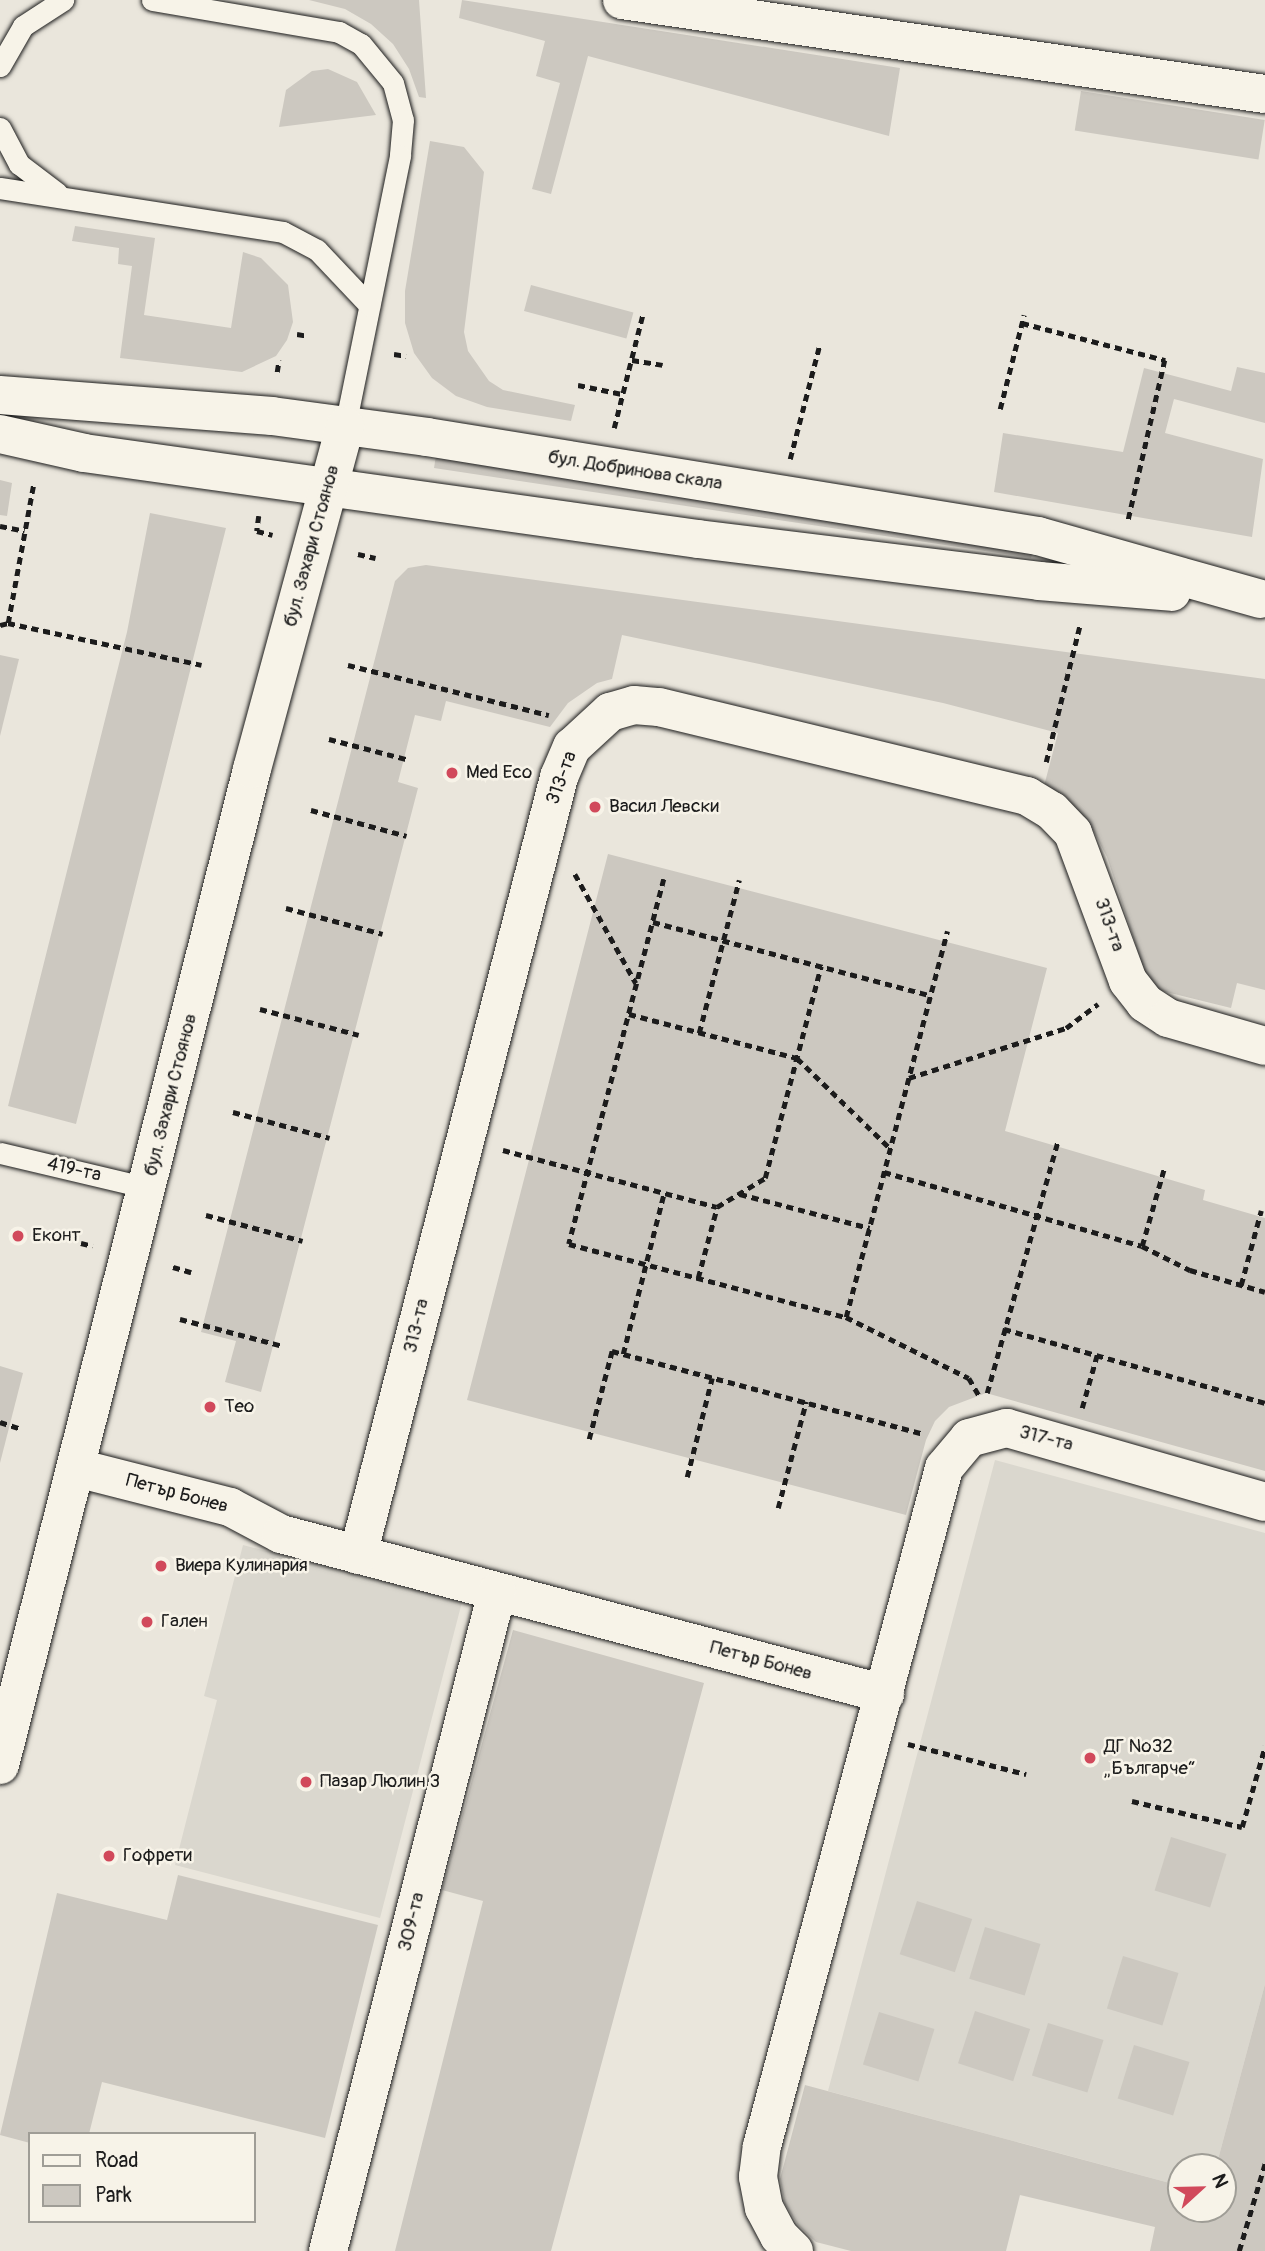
<!DOCTYPE html>
<meta charset="utf-8">
<style>
body{margin:0}
#map{position:relative;width:1265px;height:2251px;overflow:hidden;background:#eae6dc;font-family:Pangolin,sans-serif}
div>[style]{position:absolute}
.built>*{inset:0;background:#dad7ce}
.green>*{inset:0;background:#ccc8c0;transform-origin:0 0}
.path>*{height:4.5px;margin-top:-2.25px;transform-origin:0;background:repeating-linear-gradient(90deg,#1c1c1c 0 7px,transparent 0 12px)}
.roads{filter:drop-shadow(0 0 2px #1c1c1c) drop-shadow(0 0 2px #1c1c1c)}
.lane>*{height:21px;margin:-10.5px;padding:0 10.5px;transform-origin:10.5px;border-radius:10.5px;background:#f7f3e8}
.street>*{height:38px;margin:-19px;padding:0 19px;transform-origin:19px;border-radius:19px;background:#f7f3e8}
.secondary>*{height:38px;margin:-19px;padding:0 19px;transform-origin:19px;border-radius:19px;background:#f7f3e8}
.dots>*{width:19px;height:19px;translate:-50% -50%;box-sizing:border-box;border:4px solid #f7f3e8;border-radius:50%}
span{translate:-50% -50%;white-space:nowrap;text-align:center;line-height:1.15;-webkit-text-stroke:5px #f7f3e8;paint-order:stroke}
.street-label{font-size:19px;color:#1c1c1c}
.poi-label{font-size:19px;color:#1c1c1c}
.left{translate:0 -50%;text-align:left}
.legend{position:absolute;left:28px;top:2132px;width:228px;height:91px;box-sizing:border-box;background:#f7f3e8;border:2px solid #9f9d96;margin:0;padding:9px 12px;list-style:none;font-size:21px;color:#1c1c1c}
.legend li{display:flex;align-items:center;gap:14px;height:35px}
.legend b{width:35px;border:2px solid #9f9d96}
.north{position:absolute;left:1167px;top:2153px;width:70px;height:70px;box-sizing:border-box;background:#f7f3e8;border:2px solid #9f9d96;border-radius:50%;rotate:68deg;font-size:19px;font-weight:700;line-height:28px;text-align:center;color:#1c1c1c}
.north::after{content:'';display:block;margin:auto;width:24px;height:32px;background:#d1495b;clip-path:polygon(50% 0,100% 100%,50% 72%,0 100%)}
</style>
<div id="map">
<div class="built">
<i style="clip-path:polygon(995px 1460px,1265px 1533px,1265px 1984px,1216px 2167px,1181px 2167px,1181px 2186px,828px 2091px)"></i>
<i style="clip-path:polygon(243px 1545px,462px 1602px,380px 1918px,175px 1865px,217px 1700px,204px 1696px)"></i>
</div>
<div class="green">
<i style="clip-path:polygon(309px 0,419px 0,426px 98px,419px 97px,409px 69px,393px 44px,371px 24px,345px 9px)"></i>
<i style="clip-path:polygon(462px 0,900px 68px,889px 136px,588px 56px,551px 194px,532px 189px,560px 83px,536px 76px,545px 41px,459px 18px)"></i>
<i style="clip-path:polygon(328px 69px,357px 82px,376px 115px,279px 127px,286px 90px,312px 71px)"></i>
<i style="left:1081px;top:91px;width:186px;height:40px;rotate:9deg"></i>
<i style="clip-path:polygon(430px 141px,464px 147px,484px 172px,464px 332px,468px 351px,489px 381px,503px 390px,575px 405px,571px 421px,487px 407px,456px 396px,432px 378px,414px 353px,405px 323px,405px 291px)"></i>
<i style="clip-path:polygon(75px 226px,155px 238px,144px 315px,231px 328px,243px 252px,261px 258px,288px 285px,293px 322px,287px 340px,276px 356px,242px 372px,120px 358px,132px 266px,118px 264px,119px 248px,72px 241px)"></i>
<i style="left:531px;top:285px;width:106px;height:27px;rotate:15deg"></i>
<i style="clip-path:polygon(1237px 367px,1265px 373px,1265px 423px,1174px 399px,1165px 433px,1263px 459px,1252px 537px,994px 492px,1003px 433px,1123px 452px,1144px 368px,1231px 391px)"></i>
<i style="clip-path:polygon(437px 449px,1033px 550px,1031px 558px,434px 468px)"></i>
<i style="clip-path:polygon(0 480px,12px 483px,7px 516px,0 515px)"></i>
<i style="clip-path:polygon(150px 513px,226px 528px,76px 1124px,8px 1106px,127px 632px)"></i>
<i style="clip-path:polygon(426px 565px,1265px 679px,1265px 990px,1237px 983px,1231px 1008px,1158px 990px,1145px 973px,1107px 857px,1092px 828px,1067px 801px,1044px 786px,1058px 733px,943px 703px,622px 635px,612px 679px,597px 683px,568px 703px,550px 727px,446px 701px,441px 721px,415px 715px,398px 782px,418px 788px,261px 1392px,225px 1382px,236px 1341px,201px 1332px,395px 581px,408px 568px)"></i>
<i style="clip-path:polygon(0 655px,19px 659px,0 736px)"></i>
<i style="clip-path:polygon(608px 854px,1047px 968px,1005px 1131px,1205px 1190px,1203px 1200px,1265px 1218px,1265px 1471px,986px 1393px,949px 1407px,935px 1421px,926px 1440px,906px 1515px,467px 1400px)"></i>
<i style="clip-path:polygon(0 1366px,23px 1373px,0 1463px)"></i>
<i style="clip-path:polygon(513px 1630px,704px 1683px,551px 2251px,395px 2251px,483px 1901px,442px 1890px)"></i>
<i style="left:1171px;top:1837px;width:58px;height:56px;rotate:17deg"></i>
<i style="clip-path:polygon(178px 1875px,378px 1925px,325px 2138px,102px 2082px,89px 2134px,30px 2134px,30px 2143px,0 2135px,57px 1893px,167px 1920px)"></i>
<i style="left:917px;top:1901px;width:58px;height:56px;rotate:18deg"></i>
<i style="left:985px;top:1927px;width:58px;height:54px;rotate:17deg"></i>
<i style="left:1123px;top:1956px;width:58px;height:55px;rotate:17deg"></i>
<i style="clip-path:polygon(1265px 1984px,1265px 2251px,1150px 2251px,1155px 2227px,1020px 2195px,1006px 2251px,851px 2251px,816px 2242px,798px 2225px,785px 2204px,780px 2179px,805px 2085px,1181px 2186px,1181px 2209px,1223px 2209px,1223px 2167px,1216px 2167px)"></i>
<i style="left:975px;top:2011px;width:58px;height:55px;rotate:18deg"></i>
<i style="left:879px;top:2012px;width:58px;height:55px;rotate:17deg"></i>
<i style="left:1048px;top:2023px;width:58px;height:55px;rotate:17deg"></i>
<i style="left:1134px;top:2045px;width:58px;height:56px;rotate:17deg"></i>
</div>
<div class="path">
<i style="left:1022px;top:323px;width:148px;rotate:14.5deg"></i>
<i style="left:1165px;top:360px;width:166px;rotate:102.9deg"></i>
<i style="left:297px;top:334px;width:11px;rotate:10deg"></i>
<i style="left:394px;top:354px;width:12px;rotate:9deg"></i>
<i style="left:632px;top:360px;width:31px;rotate:9deg"></i>
<i style="left:277px;top:372px;width:12px;rotate:-81deg"></i>
<i style="left:578px;top:385px;width:45px;rotate:11.6deg"></i>
<i style="left:1000px;top:409px;width:97px;rotate:-75.7deg"></i>
<i style="left:614px;top:428px;width:119px;rotate:-75.8deg"></i>
<i style="left:790px;top:459px;width:116px;rotate:-75.5deg"></i>
<i style="left:259px;top:516px;width:15px;rotate:98deg"></i>
<i style="left:257px;top:531px;width:16px;rotate:14deg"></i>
<i style="left:0;top:526px;width:25px;rotate:11deg"></i>
<i style="left:358px;top:554px;width:18px;rotate:13deg"></i>
<i style="left:8px;top:623px;width:143px;rotate:-79.6deg"></i>
<i style="left:0;top:625px;width:8px;rotate:-14deg"></i>
<i style="left:8px;top:623px;width:198px;rotate:12.2deg"></i>
<i style="left:348px;top:665px;width:207px;rotate:14deg"></i>
<i style="left:329px;top:739px;width:80px;rotate:14.6deg"></i>
<i style="left:1046px;top:762px;width:141px;rotate:-76.1deg"></i>
<i style="left:311px;top:810px;width:99px;rotate:15.2deg"></i>
<i style="left:575px;top:874px;width:125px;rotate:60.8deg"></i>
<i style="left:664px;top:879px;width:377px;rotate:104.6deg"></i>
<i style="left:569px;top:1244px;width:286px;rotate:14.8deg"></i>
<i style="left:846px;top:1317px;width:399px;rotate:-75.3deg"></i>
<i style="left:286px;top:908px;width:100px;rotate:15deg"></i>
<i style="left:653px;top:922px;width:286px;rotate:14.8deg"></i>
<i style="left:260px;top:1009px;width:102px;rotate:14.7deg"></i>
<i style="left:629px;top:1014px;width:174px;rotate:14.7deg"></i>
<i style="left:797px;top:1058px;width:129px;rotate:44.1deg"></i>
<i style="left:699px;top:1033px;width:158px;rotate:-75.3deg"></i>
<i style="left:909px;top:1078px;width:165px;rotate:-17.7deg"></i>
<i style="left:1066px;top:1028px;width:40px;rotate:-37deg"></i>
<i style="left:233px;top:1112px;width:100px;rotate:15deg"></i>
<i style="left:503px;top:1150px;width:221px;rotate:14.9deg"></i>
<i style="left:884px;top:1172px;width:268px;rotate:16deg"></i>
<i style="left:1142px;top:1246px;width:54px;rotate:26.6deg"></i>
<i style="left:1190px;top:1270px;width:78px;rotate:16.3deg"></i>
<i style="left:740px;top:1194px;width:134px;rotate:14.7deg"></i>
<i style="left:206px;top:1215px;width:100px;rotate:15deg"></i>
<i style="left:81px;top:1243px;width:12px;rotate:14deg"></i>
<i style="left:1142px;top:1246px;width:80px;rotate:-74.1deg"></i>
<i style="left:173px;top:1267px;width:19px;rotate:16deg"></i>
<i style="left:698px;top:1278px;width:73px;rotate:-75deg"></i>
<i style="left:717px;top:1207px;width:56px;rotate:-31.1deg"></i>
<i style="left:765px;top:1178px;width:219px;rotate:-75.2deg"></i>
<i style="left:1241px;top:1285px;width:77px;rotate:-74.9deg"></i>
<i style="left:846px;top:1317px;width:137px;rotate:26.4deg"></i>
<i style="left:969px;top:1378px;width:20px;rotate:60deg"></i>
<i style="left:180px;top:1319px;width:106px;rotate:14.7deg"></i>
<i style="left:1004px;top:1329px;width:271px;rotate:15.8deg"></i>
<i style="left:623px;top:1354px;width:166px;rotate:-75.7deg"></i>
<i style="left:987px;top:1393px;width:263px;rotate:-74.3deg"></i>
<i style="left:1082px;top:1408px;width:55px;rotate:-74.2deg"></i>
<i style="left:0;top:1422px;width:20px;rotate:18deg"></i>
<i style="left:589px;top:1439px;width:91px;rotate:-75.4deg"></i>
<i style="left:612px;top:1351px;width:320px;rotate:14.9deg"></i>
<i style="left:687px;top:1477px;width:102px;rotate:-75.8deg"></i>
<i style="left:778px;top:1508px;width:110px;rotate:-75.2deg"></i>
<i style="left:908px;top:1744px;width:122px;rotate:14.3deg"></i>
<i style="left:1132px;top:1801px;width:113px;rotate:13.3deg"></i>
<i style="left:1242px;top:1827px;width:84px;rotate:-74.1deg"></i>
<i style="left:1239px;top:2251px;width:92px;rotate:-73.5deg"></i>
</div>
<div class="roads">
<div class="lane">
<i style="left:152px;top:0;width:190px;rotate:9.7deg"></i>
<i style="left:339px;top:32px;width:25px;rotate:29deg"></i>
<i style="left:361px;top:44px;width:50px;rotate:50.6deg"></i>
<i style="left:393px;top:83px;width:38px;rotate:75deg"></i>
<i style="left:403px;top:120px;width:36px;rotate:95deg"></i>
<i style="left:400px;top:156px;width:276px;rotate:101.5deg"></i>
<i style="left:0;top:66px;width:46px;rotate:-60.1deg"></i>
<i style="left:23px;top:26px;width:48px;rotate:-33deg"></i>
<i style="left:0;top:128px;width:41px;rotate:62.2deg"></i>
<i style="left:19px;top:164px;width:48px;rotate:37.3deg"></i>
<i style="left:0;top:188px;width:286px;rotate:8.8deg"></i>
<i style="left:283px;top:232px;width:38px;rotate:28deg"></i>
<i style="left:317px;top:250px;width:76px;rotate:46.6deg"></i>
<i style="left:0;top:1153px;width:152px;rotate:13.3deg"></i>
</div>
<div class="street">
<i style="left:622px;top:0;width:650px;rotate:8.32deg"></i>
<i style="left:77px;top:1468px;width:158px;rotate:14.3deg"></i>
<i style="left:230px;top:1507px;width:58px;rotate:27.9deg"></i>
<i style="left:281px;top:1534px;width:625px;rotate:14.84deg"></i>
<i style="left:358px;top:1555px;width:804px;rotate:-75.51deg"></i>
<i style="left:559px;top:777px;width:33px;rotate:-67deg"></i>
<i style="left:572px;top:747px;width:52px;rotate:-42.6deg"></i>
<i style="left:610px;top:712px;width:25px;rotate:-16deg"></i>
<i style="left:634px;top:705px;width:25px;rotate:5deg"></i>
<i style="left:659px;top:707px;width:379px;rotate:13.6deg"></i>
<i style="left:1027px;top:796px;width:29px;rotate:31deg"></i>
<i style="left:1052px;top:811px;width:30px;rotate:46deg"></i>
<i style="left:1073px;top:833px;width:158px;rotate:69.6deg"></i>
<i style="left:1128px;top:981px;width:28px;rotate:52deg"></i>
<i style="left:1145px;top:1003px;width:27px;rotate:33deg"></i>
<i style="left:1168px;top:1018px;width:101px;rotate:16.1deg"></i>
<i style="left:328px;top:2251px;width:680px;rotate:-75.62deg"></i>
<i style="left:794px;top:2251px;width:21px;rotate:-135deg"></i>
<i style="left:779px;top:2236px;width:32px;rotate:-118deg"></i>
<i style="left:764px;top:2208px;width:32px;rotate:-101deg"></i>
<i style="left:758px;top:2177px;width:31px;rotate:-83deg"></i>
<i style="left:762px;top:2146px;width:702px;rotate:-74.97deg"></i>
<i style="left:944px;top:1468px;width:39px;rotate:-50deg"></i>
<i style="left:969px;top:1438px;width:39px;rotate:-15deg"></i>
<i style="left:1007px;top:1428px;width:268px;rotate:16deg"></i>
</div>
<div class="secondary">
<i style="left:0;top:395px;width:273px;rotate:4.4deg"></i>
<i style="left:272px;top:416px;width:156px;rotate:7.7deg"></i>
<i style="left:427px;top:437px;width:619px;rotate:9.2deg"></i>
<i style="left:1038px;top:536px;width:231px;rotate:15.8deg"></i>
<i style="left:0;top:434px;width:86px;rotate:12.7deg"></i>
<i style="left:84px;top:453px;width:620px;rotate:7.97deg"></i>
<i style="left:698px;top:539px;width:344px;rotate:7deg"></i>
<i style="left:1039px;top:581px;width:133px;rotate:4.7deg"></i>
<i style="left:0;top:1765px;width:1027px;rotate:-75.8deg"></i>
<i style="left:252px;top:769px;width:355px;rotate:-74.8deg"></i>
</div>
</div>
<div class="dots">
<i style="left:452px;top:773px;background:#d1495b"></i>
<i style="left:595px;top:807px;background:#d1495b"></i>
<i style="left:18px;top:1236px;background:#d1495b"></i>
<i style="left:210px;top:1407px;background:#d1495b"></i>
<i style="left:161px;top:1566px;background:#d1495b"></i>
<i style="left:147px;top:1622px;background:#d1495b"></i>
<i style="left:1090px;top:1758px;background:#d1495b"></i>
<i style="left:306px;top:1782px;background:#d1495b"></i>
<i style="left:109px;top:1856px;background:#d1495b"></i>
</div>
<div class="street-label">
<span style="left:635px;top:471px;rotate:9deg">бул. Добринова скала</span>
<span style="left:312px;top:546px;rotate:-75deg">бул. Захари Стоянов</span>
<span style="left:562px;top:778px;rotate:-70deg">313-та</span>
<span style="left:1109px;top:925px;rotate:71deg">313-та</span>
<span style="left:171px;top:1095px;rotate:-76deg">бул. Захари Стоянов</span>
<span style="left:74px;top:1170px;rotate:13deg">419-та</span>
<span style="left:417px;top:1326px;rotate:-76deg">313-та</span>
<span style="left:1046px;top:1439px;rotate:15deg">317-та</span>
<span style="left:177px;top:1494px;rotate:15deg">Петър Бонев</span>
<span style="left:761px;top:1661px;rotate:15deg">Петър Бонев</span>
<span style="left:412px;top:1922px;rotate:-76deg">309-та</span>
</div>
<div class="poi-label">
<span class="left" style="left:466px;top:773px">Med Eco</span>
<span class="left" style="left:609px;top:807px">Васил Левски</span>
<span class="left" style="left:32px;top:1236px">Еконт</span>
<span class="left" style="left:224px;top:1407px">Тео</span>
<span class="left" style="left:175px;top:1566px">Виера Кулинария</span>
<span class="left" style="left:161px;top:1622px">Гален</span>
<span class="left" style="left:1104px;top:1758px">ДГ №32<br>„Българче“</span>
<span class="left" style="left:320px;top:1782px">Пазар Люлин 3</span>
<span class="left" style="left:123px;top:1856px">Гофрети</span>
</div>
<ul class="legend">
<li><b style="height:9px;background:#f7f3e8"></b>Road</li>
<li><b style="height:19px;background:#ccc8c0"></b>Park</li>
</ul>
<div class="north">N</div>
</div>
